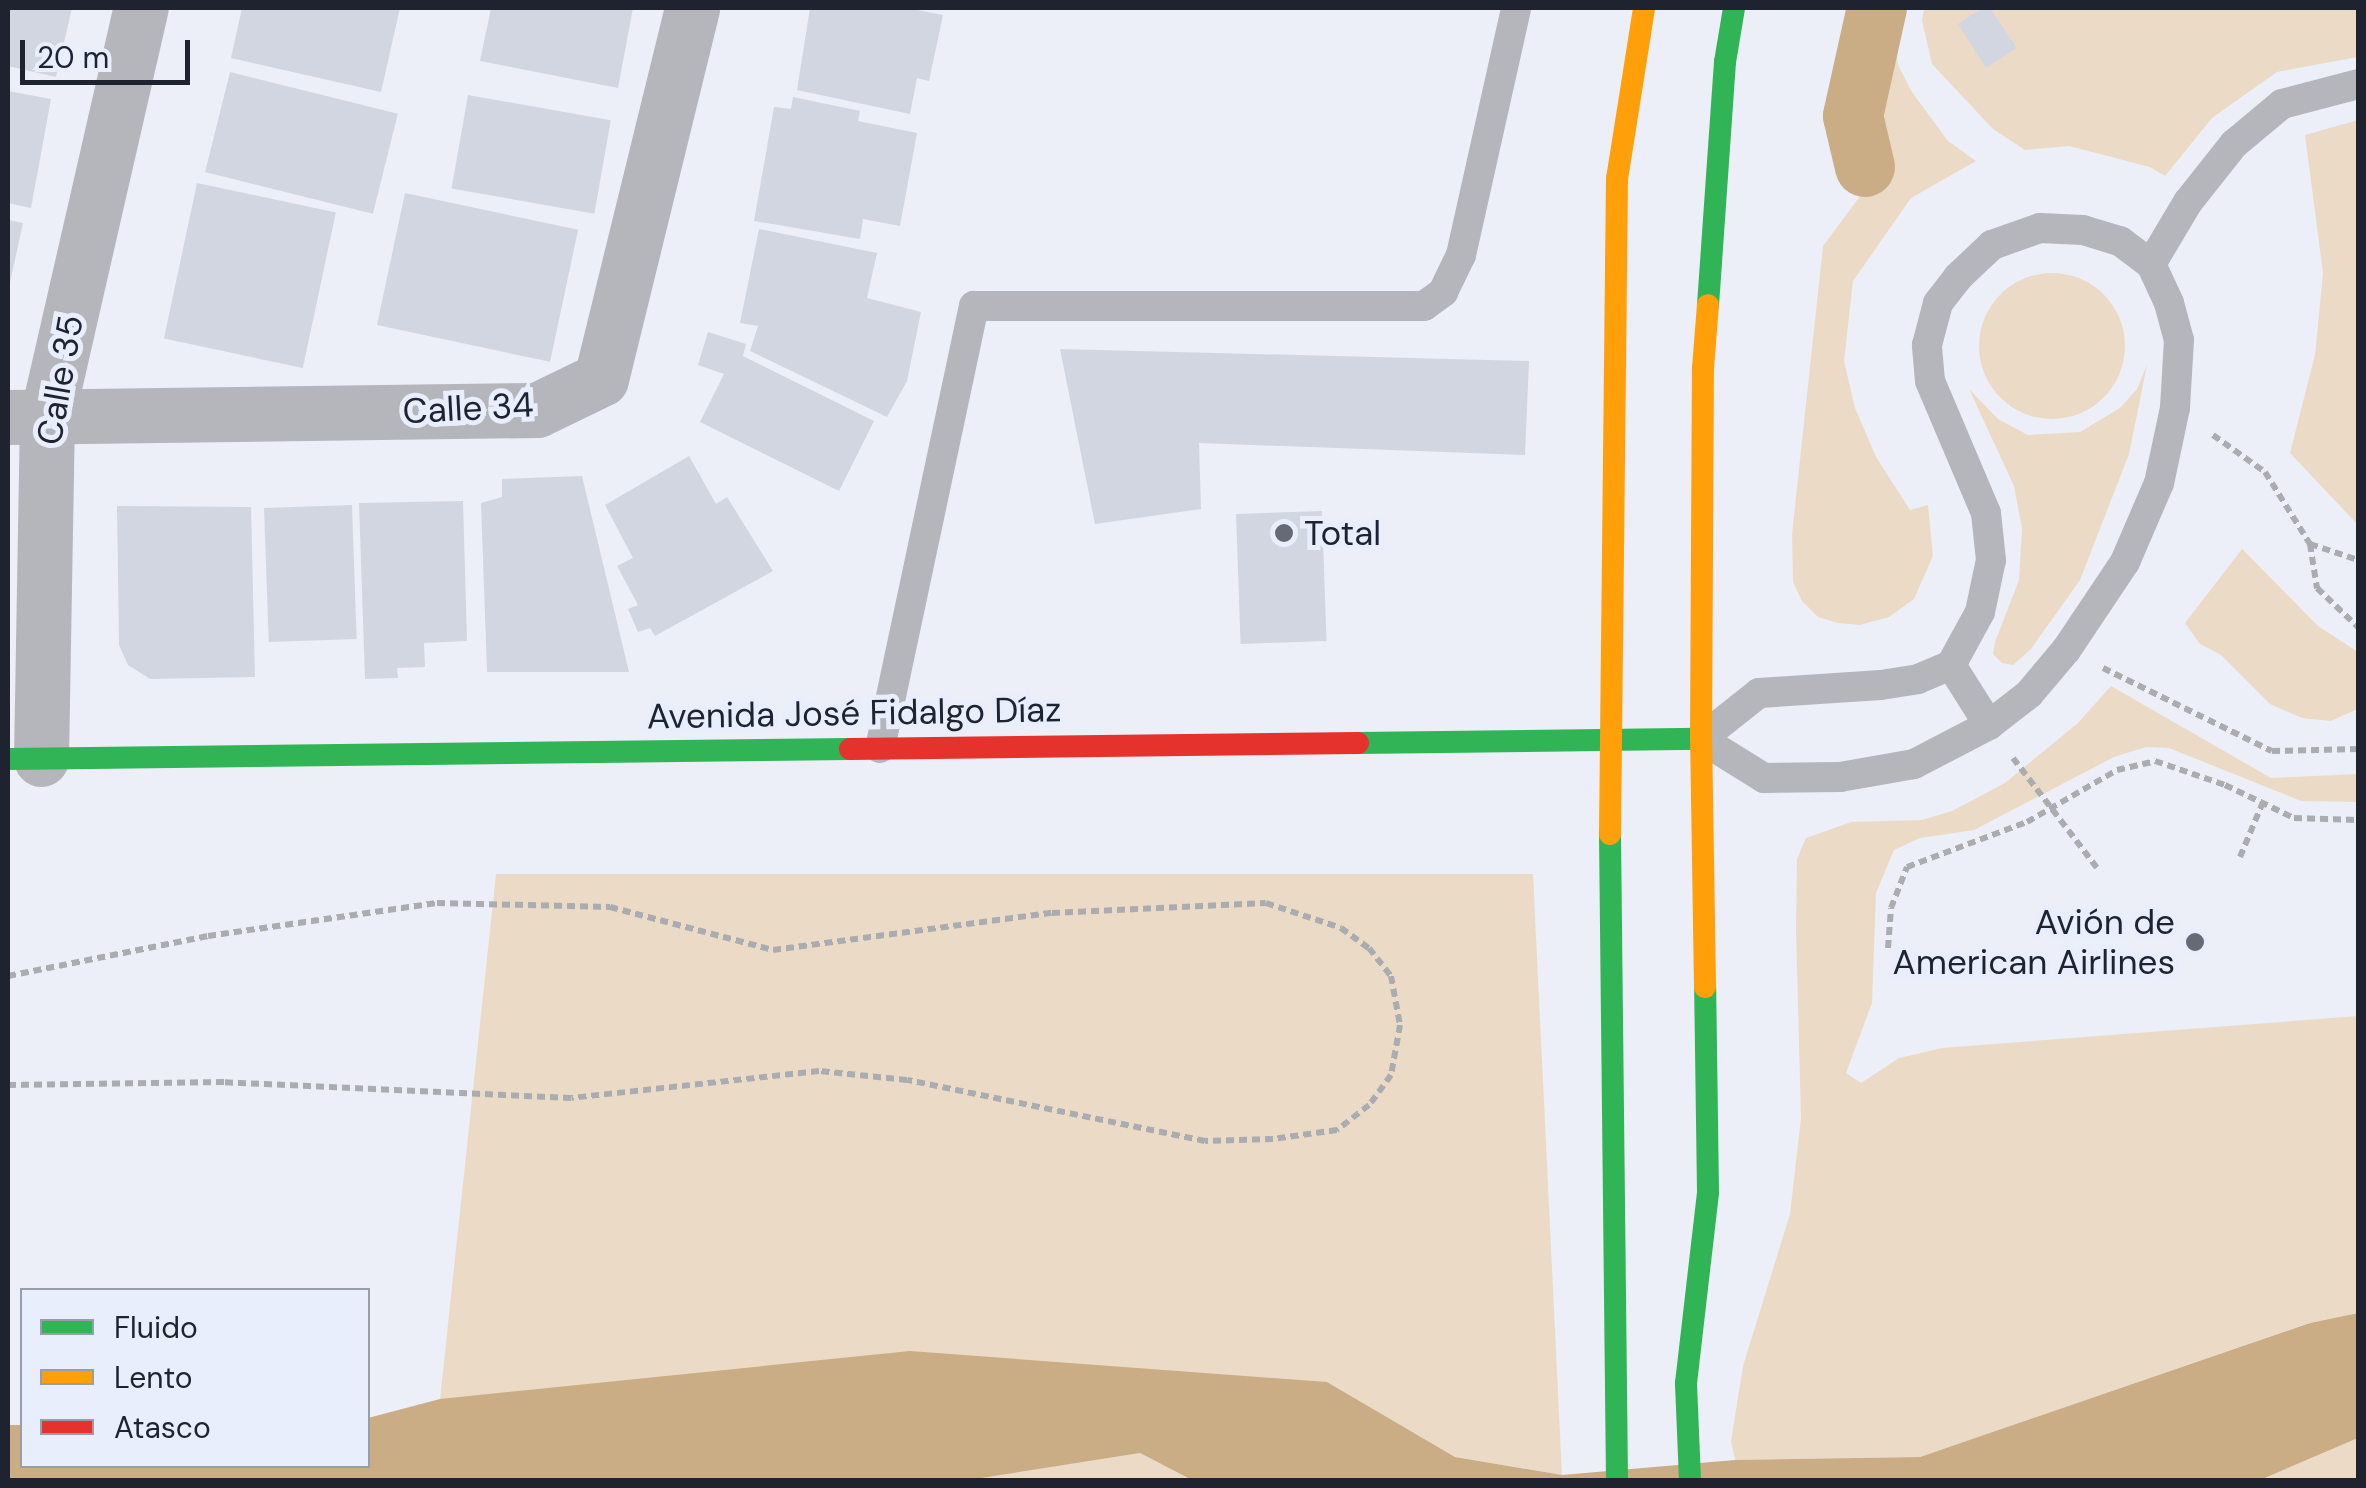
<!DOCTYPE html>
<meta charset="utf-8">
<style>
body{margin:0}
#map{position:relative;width:2366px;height:1488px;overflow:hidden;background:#eceff7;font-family:"DM Sans",sans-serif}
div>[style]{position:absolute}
.green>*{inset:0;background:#ebdbc6}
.round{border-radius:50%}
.water>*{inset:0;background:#caad85}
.canal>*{height:60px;margin:-30px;padding:0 30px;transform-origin:30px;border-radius:30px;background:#caad85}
.building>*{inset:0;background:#d2d6e1;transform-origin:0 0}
.path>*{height:6px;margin-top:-3px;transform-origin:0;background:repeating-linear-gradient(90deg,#aaacb0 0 8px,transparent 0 13px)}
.lane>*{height:30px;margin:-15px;padding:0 15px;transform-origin:15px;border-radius:15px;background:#b4b6bc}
.street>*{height:55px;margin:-27.5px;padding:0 27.5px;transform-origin:27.5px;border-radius:27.5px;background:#b4b6bc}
.fast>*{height:22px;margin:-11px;padding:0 11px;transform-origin:11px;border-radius:11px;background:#30b455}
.slow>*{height:22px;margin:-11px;padding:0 11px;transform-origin:11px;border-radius:11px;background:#ff9f0a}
.jam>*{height:22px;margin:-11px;padding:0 11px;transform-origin:11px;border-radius:11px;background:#e5322d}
.dots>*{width:28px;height:28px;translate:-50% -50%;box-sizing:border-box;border:5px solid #e8eefb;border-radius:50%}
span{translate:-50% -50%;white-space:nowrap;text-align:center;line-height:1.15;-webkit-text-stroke:10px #e8eefb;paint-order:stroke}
.street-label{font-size:35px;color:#1e232f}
.poi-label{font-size:35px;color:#1e232f}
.left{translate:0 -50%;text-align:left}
.right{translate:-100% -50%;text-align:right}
.frame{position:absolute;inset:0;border:10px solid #1e232f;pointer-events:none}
.legend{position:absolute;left:20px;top:1288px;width:350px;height:180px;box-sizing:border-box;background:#e8eefb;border:2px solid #979da9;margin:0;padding:12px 18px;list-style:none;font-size:30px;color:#1e232f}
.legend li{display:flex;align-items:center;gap:20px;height:50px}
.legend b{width:50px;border:2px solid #979da9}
.scale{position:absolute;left:20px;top:40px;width:170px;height:45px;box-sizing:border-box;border:5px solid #1e232f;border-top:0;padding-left:12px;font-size:30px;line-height:35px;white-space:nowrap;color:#1e232f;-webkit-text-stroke:8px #e8eefb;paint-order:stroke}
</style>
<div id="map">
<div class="green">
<i style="clip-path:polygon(1892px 8px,1898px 65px,1912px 92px,1948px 141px,1976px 161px,1911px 198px,1853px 281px,1844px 361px,1855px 408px,1876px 457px,1910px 510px,1928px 505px,1933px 556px,1914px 599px,1889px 617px,1860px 625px,1838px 623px,1818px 617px,1802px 601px,1793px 582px,1792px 534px,1823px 246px,1881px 168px,1872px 92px,1877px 51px)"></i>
<i style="clip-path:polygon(1924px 8px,2358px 9px,2358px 57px,2277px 72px,2212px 118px,2165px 176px,2150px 167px,2069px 146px,2025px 150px,1993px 129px,1932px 64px,1922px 21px)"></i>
<i style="clip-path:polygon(2358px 120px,2358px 525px,2290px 453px,2315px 355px,2323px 273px,2305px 135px)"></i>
<i class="round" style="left:1979px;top:273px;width:146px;height:146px"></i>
<i style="clip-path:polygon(2147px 365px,2129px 454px,2080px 580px,2031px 649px,2013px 665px,2002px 663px,1993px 654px,1995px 642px,2019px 580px,2022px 528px,2014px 486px,1969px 389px,1998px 419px,2028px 435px,2080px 432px,2120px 408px,2137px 389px)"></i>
<i style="clip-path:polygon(2242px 549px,2318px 626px,2358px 652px,2358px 709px,2331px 721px,2302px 718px,2270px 704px,2221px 655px,2200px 644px,2185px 623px)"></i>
<i style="clip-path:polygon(2111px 686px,2271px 778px,2358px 774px,2358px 802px,2301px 801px,2169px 748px,2146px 747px,2114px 757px,1974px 830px,1920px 838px,1894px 850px,1876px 893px,1872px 1003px,1846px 1073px,1861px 1083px,1899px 1058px,1942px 1048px,2358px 1016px,2358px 1313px,2309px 1323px,1920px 1457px,1735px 1460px,1731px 1441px,1743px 1366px,1790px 1214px,1801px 1118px,1796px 930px,1797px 859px,1806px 838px,1851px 822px,1922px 820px,1952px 811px,2005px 783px,2078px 723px)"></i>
<i style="clip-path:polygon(496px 874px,1533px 874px,1562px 1475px,1455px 1457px,1327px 1382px,440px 1399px)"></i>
<i style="clip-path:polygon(2358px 1438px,2358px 1480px,2260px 1480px)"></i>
<i style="clip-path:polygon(1140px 1453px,1192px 1480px,969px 1480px,970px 1479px)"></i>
</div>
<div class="water">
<i style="clip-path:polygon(2358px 1313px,2358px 1438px,2260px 1480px,1192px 1480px,1140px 1453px,969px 1480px,8px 1480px,8px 1425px,22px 1425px,22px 1466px,368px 1466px,368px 1418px,440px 1399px,910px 1351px,1327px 1382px,1455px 1457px,1562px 1475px,1735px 1460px,1920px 1457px,2310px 1323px)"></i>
</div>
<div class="canal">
<i style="left:1865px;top:167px;width:52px;rotate:-103.2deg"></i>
<i style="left:1853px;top:116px;width:111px;rotate:-77.5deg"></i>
</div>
<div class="building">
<i style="clip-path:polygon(8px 8px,72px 8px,56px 77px,8px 66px)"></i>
<i style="clip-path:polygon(242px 8px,400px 8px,381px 92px,231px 58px)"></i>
<i style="clip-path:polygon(491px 8px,633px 8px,618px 88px,480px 61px)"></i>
<i style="clip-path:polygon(810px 8px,907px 8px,943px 15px,929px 81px,917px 78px,910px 114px,797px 90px)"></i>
<i style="clip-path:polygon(1982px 8px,1990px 8px,2017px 48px,1986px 68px,1958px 24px)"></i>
<i style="left:230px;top:72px;width:173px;height:103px;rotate:14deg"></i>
<i style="clip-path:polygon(8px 91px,51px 99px,31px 208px,8px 203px)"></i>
<i style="left:468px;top:95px;width:145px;height:95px;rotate:10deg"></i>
<i style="clip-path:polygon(793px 97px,860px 111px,858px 121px,917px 133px,900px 226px,863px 219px,860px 239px,754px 221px,774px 107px,791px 109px)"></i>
<i style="left:197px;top:183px;width:142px;height:159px;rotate:12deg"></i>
<i style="left:405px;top:193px;width:177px;height:135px;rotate:12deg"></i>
<i style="clip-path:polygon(8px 220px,23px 223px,9px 287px,8px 287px)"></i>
<i style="clip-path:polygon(759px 229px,877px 253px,867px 298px,921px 312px,907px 381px,887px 417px,750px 351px,758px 326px,740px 323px)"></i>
<i style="clip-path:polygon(708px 332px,746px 344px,743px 356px,874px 421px,839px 491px,700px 422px,724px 374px,698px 365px)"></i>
<i style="clip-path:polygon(1060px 349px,1529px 361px,1525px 455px,1199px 443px,1201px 509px,1095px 524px)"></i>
<i style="clip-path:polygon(689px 456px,716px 504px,727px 497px,773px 571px,655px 636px,650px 628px,638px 632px,628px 609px,638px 605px,617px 566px,633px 558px,605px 505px)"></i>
<i style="clip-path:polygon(582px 476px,629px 672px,487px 672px,481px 503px,502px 497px,502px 479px)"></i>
<i style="clip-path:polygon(463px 501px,467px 641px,424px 643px,425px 667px,397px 668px,398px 678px,365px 679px,359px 503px)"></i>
<i style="left:352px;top:505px;width:134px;height:88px;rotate:88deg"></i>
<i style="clip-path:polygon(117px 506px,251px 507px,255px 677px,150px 679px,128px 665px,119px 645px)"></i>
<i style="left:1322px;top:511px;width:130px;height:86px;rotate:88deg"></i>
</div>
<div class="path">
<i style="left:2213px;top:435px;width:64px;rotate:35.4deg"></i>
<i style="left:2265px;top:472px;width:85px;rotate:58deg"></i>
<i style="left:2310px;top:544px;width:51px;rotate:18.4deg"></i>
<i style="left:2310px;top:544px;width:45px;rotate:81deg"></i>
<i style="left:2317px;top:588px;width:57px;rotate:43.6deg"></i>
<i style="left:2103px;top:668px;width:188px;rotate:26.2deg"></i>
<i style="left:2272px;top:751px;width:86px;rotate:-1.3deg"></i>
<i style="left:2013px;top:758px;width:138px;rotate:52.6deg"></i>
<i style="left:2240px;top:857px;width:60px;rotate:-67.3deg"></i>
<i style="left:1888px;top:948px;width:40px;rotate:-85.7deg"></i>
<i style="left:1891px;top:908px;width:44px;rotate:-68.7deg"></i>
<i style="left:1907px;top:867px;width:128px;rotate:-20.6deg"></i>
<i style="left:2027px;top:822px;width:104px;rotate:-30deg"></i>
<i style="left:2117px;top:770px;width:39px;rotate:-13deg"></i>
<i style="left:2155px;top:761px;width:74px;rotate:18.9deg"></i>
<i style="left:2225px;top:785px;width:76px;rotate:25.6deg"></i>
<i style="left:2294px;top:818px;width:64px;rotate:1.8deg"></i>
<i style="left:8px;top:976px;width:204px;rotate:-11.3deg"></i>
<i style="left:208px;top:936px;width:231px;rotate:-8.2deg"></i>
<i style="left:437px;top:903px;width:173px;rotate:1.3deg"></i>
<i style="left:610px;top:907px;width:169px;rotate:14.8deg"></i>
<i style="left:773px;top:950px;width:281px;rotate:-7.6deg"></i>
<i style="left:1052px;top:913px;width:214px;rotate:-2.7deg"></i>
<i style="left:1266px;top:903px;width:79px;rotate:18.4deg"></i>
<i style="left:1341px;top:928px;width:34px;rotate:36deg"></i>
<i style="left:1369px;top:948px;width:36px;rotate:52deg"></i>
<i style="left:1391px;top:976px;width:50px;rotate:79.6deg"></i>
<i style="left:1400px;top:1025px;width:51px;rotate:100.2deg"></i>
<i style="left:1391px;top:1075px;width:37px;rotate:126deg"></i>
<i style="left:1369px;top:1105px;width:41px;rotate:142deg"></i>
<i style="left:1337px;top:1130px;width:65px;rotate:172deg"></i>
<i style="left:1273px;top:1139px;width:68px;rotate:178.3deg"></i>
<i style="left:1205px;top:1141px;width:304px;rotate:-168.4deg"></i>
<i style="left:907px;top:1080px;width:88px;rotate:-174.2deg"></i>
<i style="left:819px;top:1071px;width:249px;rotate:173.8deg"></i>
<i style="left:571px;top:1098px;width:347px;rotate:-177.4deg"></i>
<i style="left:224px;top:1082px;width:216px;rotate:179.2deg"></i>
</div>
<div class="lane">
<i style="left:2040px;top:228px;width:43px;rotate:2.7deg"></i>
<i style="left:2083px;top:230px;width:39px;rotate:17deg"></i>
<i style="left:2120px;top:241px;width:39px;rotate:37deg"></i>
<i style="left:2151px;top:264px;width:43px;rotate:65.2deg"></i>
<i style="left:2169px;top:303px;width:38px;rotate:75deg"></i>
<i style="left:2179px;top:340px;width:68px;rotate:93.4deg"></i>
<i style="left:2175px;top:408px;width:77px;rotate:102deg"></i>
<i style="left:2159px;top:483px;width:86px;rotate:113.3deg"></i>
<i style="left:2125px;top:562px;width:106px;rotate:123.8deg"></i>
<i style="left:2066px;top:650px;width:57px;rotate:130.1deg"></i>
<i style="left:2029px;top:694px;width:51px;rotate:142.2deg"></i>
<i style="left:1989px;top:725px;width:85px;rotate:152.5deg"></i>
<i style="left:1914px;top:764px;width:75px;rotate:170deg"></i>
<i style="left:1840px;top:777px;width:76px;rotate:179.2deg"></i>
<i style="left:1764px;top:778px;width:74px;rotate:-148.2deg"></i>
<i style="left:1701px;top:739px;width:74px;rotate:-38.4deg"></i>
<i style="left:1759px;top:693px;width:122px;rotate:-3.8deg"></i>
<i style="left:1881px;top:685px;width:37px;rotate:-9deg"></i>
<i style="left:1918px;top:679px;width:36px;rotate:-23deg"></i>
<i style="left:1951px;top:665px;width:60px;rotate:-61.3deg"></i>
<i style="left:1980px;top:612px;width:53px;rotate:-78.1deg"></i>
<i style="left:1991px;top:560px;width:47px;rotate:-96.1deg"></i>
<i style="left:1986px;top:513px;width:143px;rotate:-113deg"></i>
<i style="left:1930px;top:381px;width:36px;rotate:-95deg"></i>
<i style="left:1927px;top:345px;width:43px;rotate:-75.3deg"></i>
<i style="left:1938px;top:303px;width:33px;rotate:-52deg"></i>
<i style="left:1958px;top:277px;width:47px;rotate:-43.3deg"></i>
<i style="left:1992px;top:245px;width:51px;rotate:-19.5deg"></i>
<i style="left:2151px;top:264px;width:72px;rotate:-59.2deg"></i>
<i style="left:2188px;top:202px;width:74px;rotate:-51.6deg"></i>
<i style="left:2234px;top:144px;width:62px;rotate:-39.8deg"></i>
<i style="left:2282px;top:104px;width:79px;rotate:-14.7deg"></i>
<i style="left:1951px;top:665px;width:71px;rotate:57.7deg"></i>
<i style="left:880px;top:748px;width:452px;rotate:-78deg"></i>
<i style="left:974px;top:306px;width:450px"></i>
<i style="left:1424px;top:306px;width:24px;rotate:-36deg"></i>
<i style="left:1443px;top:292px;width:41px;rotate:-64.1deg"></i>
<i style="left:1461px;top:255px;width:253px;rotate:-77.4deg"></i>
</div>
<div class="street">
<i style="left:8px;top:417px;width:529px;rotate:-0.76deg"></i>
<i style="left:537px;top:410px;width:71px;rotate:-25.8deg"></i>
<i style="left:601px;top:379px;width:382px;rotate:-76.2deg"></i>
<i style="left:41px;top:759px;width:342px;rotate:-89deg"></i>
<i style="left:47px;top:417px;width:420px;rotate:-77.1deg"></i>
</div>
<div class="fast">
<i style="left:1708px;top:305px;width:244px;rotate:-86deg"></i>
<i style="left:1725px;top:62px;width:55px;rotate:-80.5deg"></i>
<i style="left:1358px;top:743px;width:343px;rotate:-0.7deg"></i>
<i style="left:8px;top:759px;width:842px;rotate:-0.68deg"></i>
<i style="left:1610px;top:834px;width:646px;rotate:89.38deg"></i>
<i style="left:1690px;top:1480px;width:97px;rotate:-92.4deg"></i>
<i style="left:1686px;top:1383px;width:192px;rotate:-83.4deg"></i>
<i style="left:1708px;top:1192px;width:205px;rotate:-90.8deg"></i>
</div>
<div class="slow">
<i style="left:1610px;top:834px;width:655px;rotate:-89.39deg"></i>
<i style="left:1617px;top:179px;width:173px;rotate:-81deg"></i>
<i style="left:1705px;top:987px;width:248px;rotate:-90.9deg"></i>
<i style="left:1701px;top:739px;width:371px;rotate:-89.7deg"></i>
<i style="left:1703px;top:368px;width:63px;rotate:-85.5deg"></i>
</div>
<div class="jam">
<i style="left:850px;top:749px;width:508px;rotate:-0.68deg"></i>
</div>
<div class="dots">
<i style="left:1284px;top:533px;background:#666a75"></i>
<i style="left:2195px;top:942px;background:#666a75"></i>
</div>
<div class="street-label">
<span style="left:60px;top:380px;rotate:-80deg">Calle 35</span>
<span style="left:468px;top:408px;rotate:-3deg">Calle 34</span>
<span style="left:854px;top:713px;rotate:-1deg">Avenida José Fidalgo Díaz</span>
</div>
<div class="poi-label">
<span class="left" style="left:1304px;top:533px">Total</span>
<span class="right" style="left:2175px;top:942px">Avión de<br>American Airlines</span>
</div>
<div class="frame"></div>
<ul class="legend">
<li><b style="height:12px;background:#30b455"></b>Fluido</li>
<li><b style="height:12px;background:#ff9f0a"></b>Lento</li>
<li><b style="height:12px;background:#e5322d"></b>Atasco</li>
</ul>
<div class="scale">20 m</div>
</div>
